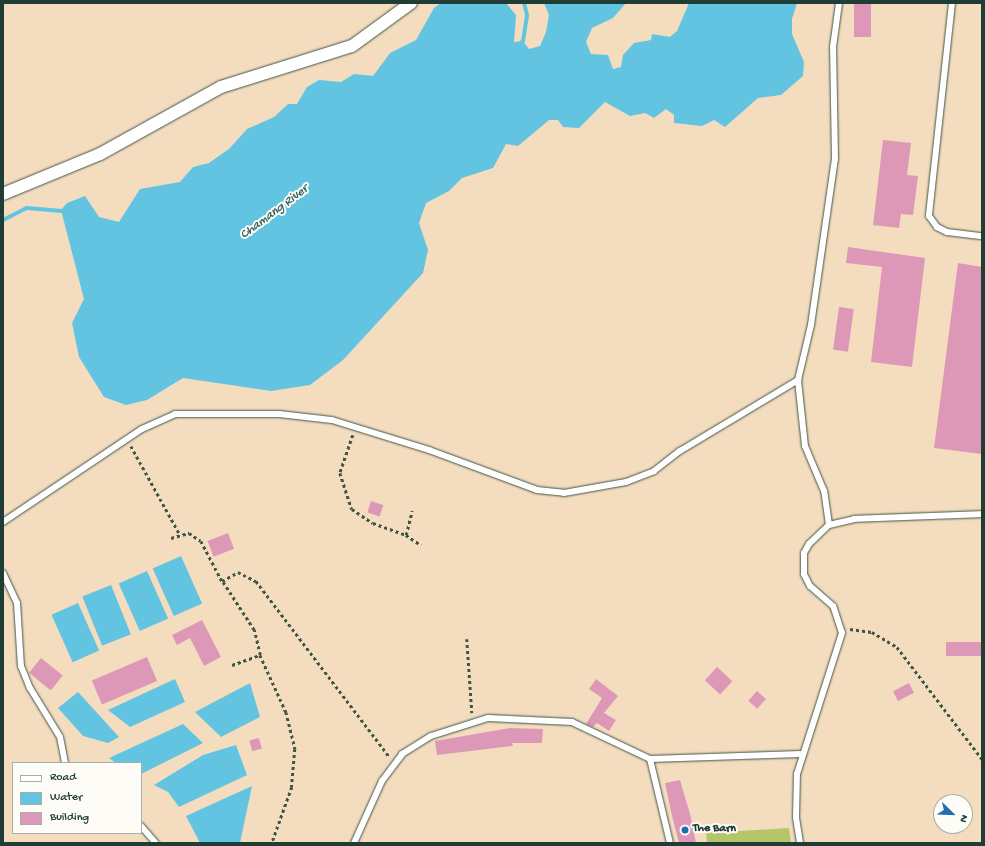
<!DOCTYPE html>
<style>
body{margin:0}
#map{position:relative;width:985px;height:846px;overflow:hidden;background:#f4ddbf;font-family:"Gochi Hand",sans-serif}
div>[style]{position:absolute}
.green>*{inset:0;background:#b5c669}
.water>*{inset:0;background:#63c4e2;transform-origin:0 0}
.stream>*{height:4px;margin:-2px;padding:0 2px;transform-origin:2px;border-radius:2px;background:#63c4e2}
.building>*{inset:0;background:#de98b7;transform-origin:0 0}
.path>*{height:2.5px;margin-top:-1.25px;transform-origin:0;background:repeating-linear-gradient(90deg,#3f5549 0 3px,transparent 0 6px)}
.roads{filter:drop-shadow(0 0 1px #3f5549) drop-shadow(0 0 1px #3f5549)}
.service>*{height:6px;margin:-3px;padding:0 3px;transform-origin:3px;border-radius:3px;background:#fff}
.minor>*{height:12px;margin:-6px;padding:0 6px;transform-origin:6px;border-radius:6px;background:#fff}
.dots>*{width:11px;height:11px;translate:-50% -50%;box-sizing:border-box;border:2px solid #fdfcf7;border-radius:50%}
span{translate:-50% -50%;white-space:nowrap;text-align:center;line-height:1.15;-webkit-text-stroke:4px #fdfcf7;paint-order:stroke}
.poi-label{font-size:12px;color:#1f3d34;font-weight:700}
.left{translate:0 -50%;text-align:left}
.water-label{font-size:13px;color:#305f60;font-style:italic}
.frame{position:absolute;inset:0;border:4px solid #1f3d34;pointer-events:none}
.legend{position:absolute;left:12px;top:762px;width:130px;height:72px;box-sizing:border-box;background:#fdfcf7;border:1px solid #a4b0a9;margin:0;padding:5px 7px;list-style:none;font-size:12px;color:#1f3d34}
.legend li{display:flex;align-items:center;gap:8px;height:20px}
.legend b{width:20px;border:1px solid #a4b0a9}
.north{position:absolute;left:933px;top:794px;width:40px;height:40px;box-sizing:border-box;background:#fdfcf7;border:1px solid #a4b0a9;border-radius:50%;rotate:113deg;font-size:11px;font-weight:700;line-height:16px;text-align:center;color:#1f3d34}
.north::after{content:'';display:block;margin:auto;width:14px;height:18px;background:#1f6fb2;clip-path:polygon(50% 0,100% 100%,50% 72%,0 100%)}
</style>
<div id="map">
<div class="green">
<i style="clip-path:polygon(789px 828px,791px 843px,707px 843px,706px 833px)"></i>
</div>
<div class="water">
<i style="clip-path:polygon(441px 3px,506px 3px,516px 15px,514px 42px,523px 41px,529px 49px,540px 46px,546px 32px,549px 15px,544px 3px,626px 3px,613px 18px,592px 28px,586px 42px,591px 54px,608px 55px,613px 69px,621px 67px,623px 55px,634px 43px,651px 40px,652px 34px,670px 37px,677px 31px,689px 3px,797px 3px,792px 19px,792px 34px,804px 62px,803px 76px,781px 95px,758px 98px,725px 127px,714px 120px,702px 126px,674px 123px,674px 115px,666px 109px,654px 118px,645px 113px,630px 116px,605px 102px,579px 128px,563px 127px,558px 120px,549px 120px,518px 146px,506px 144px,493px 168px,462px 178px,449px 191px,426px 203px,419px 223px,428px 250px,423px 273px,343px 360px,310px 385px,271px 391px,183px 378px,147px 400px,126px 405px,104px 397px,79px 357px,72px 323px,84px 299px,61px 210px,67px 203px,85px 196px,99px 217px,119px 222px,140px 189px,180px 182px,193px 167px,209px 163px,229px 149px,247px 129px,274px 117px,288px 104px,297px 104px,307px 87px,319px 80px,341px 82px,354px 74px,373px 76px,390px 53px,416px 40px,434px 8px)"></i>
<i style="left:181px;top:556px;width:52px;height:31px;rotate:66deg"></i>
<i style="left:147px;top:571px;width:52px;height:31px;rotate:66deg"></i>
<i style="left:111px;top:585px;width:53px;height:31px;rotate:68deg"></i>
<i style="left:78px;top:603px;width:52px;height:29px;rotate:66deg"></i>
<i style="clip-path:polygon(175px 679px,185px 702px,130px 727px,108px 710px)"></i>
<i style="clip-path:polygon(250px 683px,260px 717px,221px 737px,195px 712px)"></i>
<i style="clip-path:polygon(78px 692px,119px 737px,108px 743px,83px 736px,58px 708px)"></i>
<i style="clip-path:polygon(183px 724px,203px 743px,141px 774px,141px 763px,116px 763px,109px 758px)"></i>
<i style="clip-path:polygon(236px 745px,247px 775px,179px 807px,168px 792px,154px 785px,203px 755px)"></i>
<i style="clip-path:polygon(252px 786px,240px 843px,200px 843px,186px 816px)"></i>
</div>
<div class="stream">
<i style="left:519px;top:44px;width:5px;rotate:-37deg"></i>
<i style="left:523px;top:41px;width:26px;rotate:-81deg"></i>
<i style="left:527px;top:15px;width:12px;rotate:-104deg"></i>
<i style="left:3px;top:220px;width:27px;rotate:-27deg"></i>
<i style="left:27px;top:208px;width:38px;rotate:5deg"></i>
</div>
<div class="building">
<i style="left:854px;top:3px;width:17px;height:34px"></i>
<i style="clip-path:polygon(883px 140px,911px 143px,907px 175px,918px 176px,913px 215px,901px 214px,899px 228px,873px 225px)"></i>
<i style="clip-path:polygon(848px 247px,925px 258px,912px 367px,871px 362px,882px 267px,846px 263px)"></i>
<i style="clip-path:polygon(958px 263px,982px 267px,982px 454px,934px 448px)"></i>
<i style="left:839px;top:307px;width:15px;height:43px;rotate:8deg"></i>
<i style="left:371px;top:501px;width:13px;height:12px;rotate:18deg"></i>
<i style="left:228px;top:533px;width:17px;height:22px;rotate:69deg"></i>
<i style="clip-path:polygon(202px 620px,221px 657px,204px 666px,190px 638px,177px 645px,172px 635px)"></i>
<i style="left:982px;top:642px;width:14px;height:36px;rotate:90deg"></i>
<i style="left:147px;top:657px;width:26px;height:60px;rotate:67deg"></i>
<i style="left:41px;top:658px;width:28px;height:19px;rotate:39deg"></i>
<i style="left:717px;top:667px;width:21px;height:18px;rotate:43deg"></i>
<i style="clip-path:polygon(596px 679px,618px 696px,604px 713px,616px 720px,609px 731px,597px 723px,593px 727px,586px 724px,602px 698px,589px 689px)"></i>
<i style="left:909px;top:683px;width:11px;height:18px;rotate:63deg"></i>
<i style="left:757px;top:691px;width:12px;height:13px;rotate:42deg"></i>
<i style="clip-path:polygon(510px 728px,543px 729px,542px 743px,512px 743px,513px 746px,437px 755px,435px 741px)"></i>
<i style="left:259px;top:738px;width:11px;height:10px;rotate:75deg"></i>
<i style="clip-path:polygon(680px 780px,690px 814px,696px 843px,679px 843px,672px 816px,665px 783px)"></i>
</div>
<div class="path">
<i style="left:353px;top:435px;width:40px;rotate:108.9deg"></i>
<i style="left:340px;top:473px;width:38px;rotate:72deg"></i>
<i style="left:352px;top:509px;width:25px;rotate:34deg"></i>
<i style="left:373px;top:523px;width:35px;rotate:20deg"></i>
<i style="left:406px;top:535px;width:25px;rotate:-76deg"></i>
<i style="left:131px;top:446px;width:99px;rotate:61.1deg"></i>
<i style="left:406px;top:535px;width:18px;rotate:34deg"></i>
<i style="left:171px;top:538px;width:19px;rotate:-16deg"></i>
<i style="left:189px;top:533px;width:14px;rotate:34deg"></i>
<i style="left:201px;top:541px;width:45px;rotate:62.3deg"></i>
<i style="left:850px;top:629px;width:22px;rotate:8deg"></i>
<i style="left:872px;top:632px;width:29px;rotate:31deg"></i>
<i style="left:897px;top:647px;width:141px;rotate:52.8deg"></i>
<i style="left:467px;top:639px;width:74px;rotate:86.1deg"></i>
<i style="left:260px;top:655px;width:63px;rotate:65.5deg"></i>
<i style="left:286px;top:712px;width:38px;rotate:76deg"></i>
<i style="left:295px;top:749px;width:38px;rotate:95deg"></i>
<i style="left:292px;top:787px;width:59px;rotate:109.7deg"></i>
<i style="left:232px;top:665px;width:30px;rotate:-20deg"></i>
<i style="left:260px;top:655px;width:26px;rotate:-103deg"></i>
<i style="left:254px;top:630px;width:59px;rotate:-123.1deg"></i>
<i style="left:222px;top:581px;width:18px;rotate:-29deg"></i>
<i style="left:238px;top:572px;width:20px;rotate:27deg"></i>
<i style="left:256px;top:581px;width:220px;rotate:52.8deg"></i>
</div>
<div class="roads">
<div class="service">
<i style="left:952px;top:3px;width:214px;rotate:96.2deg"></i>
<i style="left:929px;top:216px;width:14px;rotate:54deg"></i>
<i style="left:937px;top:227px;width:11px;rotate:27deg"></i>
<i style="left:947px;top:232px;width:35px;rotate:7deg"></i>
<i style="left:3px;top:522px;width:167px;rotate:-33.8deg"></i>
<i style="left:142px;top:429px;width:36px;rotate:-24deg"></i>
<i style="left:175px;top:414px;width:104px"></i>
<i style="left:279px;top:414px;width:53px;rotate:6.5deg"></i>
<i style="left:332px;top:420px;width:102px;rotate:17.2deg"></i>
<i style="left:429px;top:450px;width:115px;rotate:20.3deg"></i>
<i style="left:537px;top:490px;width:27px;rotate:6deg"></i>
<i style="left:564px;top:493px;width:63px;rotate:-10.1deg"></i>
<i style="left:626px;top:482px;width:30px;rotate:-21deg"></i>
<i style="left:654px;top:471px;width:33px;rotate:-38deg"></i>
<i style="left:680px;top:451px;width:138px;rotate:-31deg"></i>
<i style="left:829px;top:525px;width:34px;rotate:-98deg"></i>
<i style="left:824px;top:491px;width:49px;rotate:-112.9deg"></i>
<i style="left:805px;top:446px;width:66px;rotate:-96.1deg"></i>
<i style="left:798px;top:380px;width:57px;rotate:-76.7deg"></i>
<i style="left:811px;top:325px;width:168px;rotate:-81.8deg"></i>
<i style="left:835px;top:159px;width:112px;rotate:-91deg"></i>
<i style="left:833px;top:47px;width:44px;rotate:-82.2deg"></i>
<i style="left:3px;top:573px;width:33px;rotate:65deg"></i>
<i style="left:17px;top:603px;width:63px;rotate:86.4deg"></i>
<i style="left:21px;top:666px;width:24px;rotate:68deg"></i>
<i style="left:30px;top:688px;width:57px;rotate:58.5deg"></i>
<i style="left:60px;top:737px;width:26px;rotate:79deg"></i>
<i style="left:650px;top:759px;width:86px;rotate:76.6deg"></i>
<i style="left:141px;top:826px;width:23px;rotate:49deg"></i>
<i style="left:354px;top:843px;width:68px;rotate:-65.7deg"></i>
<i style="left:382px;top:781px;width:34px;rotate:-53deg"></i>
<i style="left:402px;top:754px;width:34px;rotate:-32deg"></i>
<i style="left:431px;top:736px;width:60px;rotate:-17.5deg"></i>
<i style="left:488px;top:718px;width:84px;rotate:2.7deg"></i>
<i style="left:572px;top:722px;width:86px;rotate:25.4deg"></i>
<i style="left:650px;top:759px;width:151px;rotate:-1.9deg"></i>
<i style="left:800px;top:843px;width:26px;rotate:-99deg"></i>
<i style="left:796px;top:817px;width:43px;rotate:-88.7deg"></i>
<i style="left:797px;top:774px;width:148px;rotate:-72.3deg"></i>
<i style="left:842px;top:633px;width:28px;rotate:-108deg"></i>
<i style="left:833px;top:606px;width:30px;rotate:-139deg"></i>
<i style="left:810px;top:586px;width:13px;rotate:-117deg"></i>
<i style="left:804px;top:574px;width:21px;rotate:-90deg"></i>
<i style="left:804px;top:553px;width:10px;rotate:-61deg"></i>
<i style="left:809px;top:544px;width:28px;rotate:-44deg"></i>
<i style="left:829px;top:525px;width:26px;rotate:-13deg"></i>
<i style="left:854px;top:519px;width:128px;rotate:-2.2deg"></i>
</div>
<div class="minor">
<i style="left:3px;top:194px;width:105px;rotate:-22.4deg"></i>
<i style="left:100px;top:154px;width:138px;rotate:-29deg"></i>
<i style="left:221px;top:87px;width:137px;rotate:-17.4deg"></i>
<i style="left:352px;top:46px;width:73px;rotate:-36.1deg"></i>
</div>
</div>
<div class="dots">
<i style="left:685px;top:830px;background:#1f6fb2"></i>
</div>
<div class="poi-label">
<span class="left" style="left:693px;top:830px">The Barn</span>
</div>
<div class="water-label">
<span style="left:275px;top:213px;rotate:-37deg">Chamang River</span>
</div>
<div class="frame"></div>
<ul class="legend">
<li><b style="height:5px;background:#fff"></b>Road</li>
<li><b style="height:11px;background:#63c4e2"></b>Water</li>
<li><b style="height:11px;background:#de98b7"></b>Building</li>
</ul>
<div class="north">N</div>
</div>
